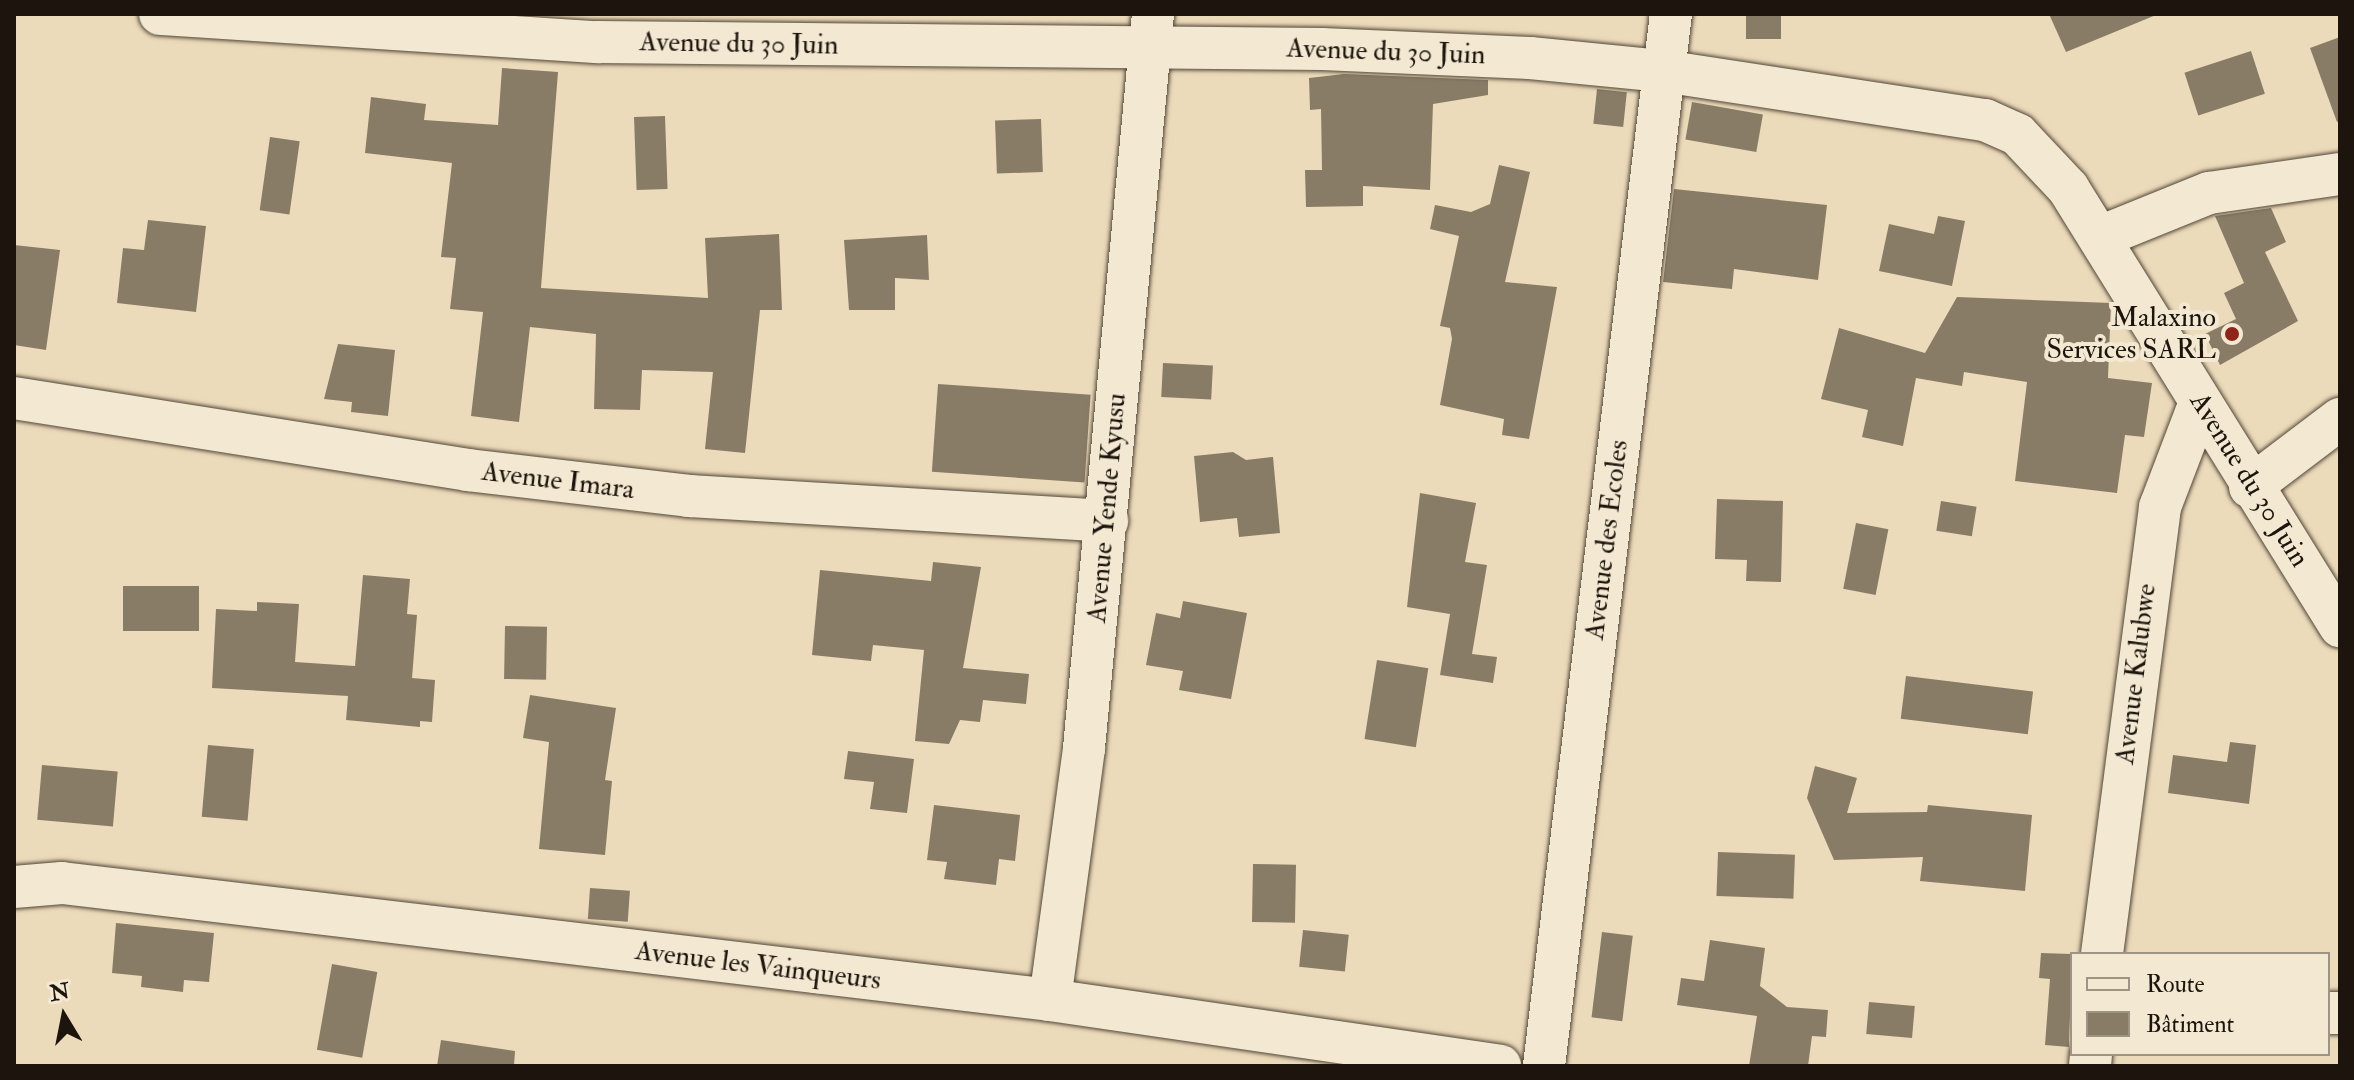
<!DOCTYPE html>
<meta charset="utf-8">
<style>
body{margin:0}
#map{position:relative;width:2354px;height:1080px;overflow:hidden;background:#ecdbba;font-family:"IM FELL Double Pica",serif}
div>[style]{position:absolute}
.building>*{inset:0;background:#897c67;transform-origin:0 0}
.roads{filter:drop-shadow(0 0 2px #514638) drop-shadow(0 0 2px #514638)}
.minor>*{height:42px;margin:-21px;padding:0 21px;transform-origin:21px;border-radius:21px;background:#f3e8d2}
.dots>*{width:22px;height:22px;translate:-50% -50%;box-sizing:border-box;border:4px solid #f3e8d2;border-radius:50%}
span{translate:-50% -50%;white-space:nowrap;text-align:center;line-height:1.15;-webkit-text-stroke:8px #f3e8d2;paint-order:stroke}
.street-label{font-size:28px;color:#1d150d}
.poi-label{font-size:28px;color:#1d150d}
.right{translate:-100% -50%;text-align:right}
.frame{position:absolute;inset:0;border:16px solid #1d150d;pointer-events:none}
.legend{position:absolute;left:2070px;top:952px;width:260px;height:104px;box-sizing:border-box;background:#f3e8d2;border:2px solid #9d9483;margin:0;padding:10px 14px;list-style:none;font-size:24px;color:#1d150d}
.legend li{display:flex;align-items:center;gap:16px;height:40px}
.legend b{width:40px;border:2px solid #9d9483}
.north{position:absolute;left:24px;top:976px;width:80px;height:80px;-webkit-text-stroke:6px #f3e8d2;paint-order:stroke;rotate:350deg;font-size:22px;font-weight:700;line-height:32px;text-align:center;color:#1d150d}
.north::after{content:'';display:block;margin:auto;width:28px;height:36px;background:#1d150d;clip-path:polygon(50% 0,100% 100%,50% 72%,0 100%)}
</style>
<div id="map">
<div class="building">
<i style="left:1746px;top:14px;width:35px;height:25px"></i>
<i style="clip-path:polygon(2049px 14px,2156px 14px,2156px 15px,2066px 52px)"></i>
<i style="clip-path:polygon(2340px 37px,2340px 121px,2337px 122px,2310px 48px)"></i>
<i style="left:2251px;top:51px;width:45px;height:70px;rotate:72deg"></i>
<i style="clip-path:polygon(502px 68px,558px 72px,541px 288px,708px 298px,705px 238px,779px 234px,782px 310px,760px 310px,745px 453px,705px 449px,713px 372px,642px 370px,640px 410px,594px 409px,596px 334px,530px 327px,519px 422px,471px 416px,483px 312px,450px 309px,456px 258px,441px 257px,452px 163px,365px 153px,371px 97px,426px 104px,424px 120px,498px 125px)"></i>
<i style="clip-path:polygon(1344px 74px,1488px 80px,1488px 95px,1433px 104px,1430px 190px,1363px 186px,1363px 206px,1306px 207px,1305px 170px,1322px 170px,1321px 109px,1310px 110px,1309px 78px)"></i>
<i style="left:1597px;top:89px;width:30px;height:35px;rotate:6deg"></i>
<i style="left:1692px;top:102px;width:72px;height:38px;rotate:10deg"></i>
<i style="left:665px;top:116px;width:73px;height:31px;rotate:88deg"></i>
<i style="left:1041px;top:119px;width:53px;height:46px;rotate:88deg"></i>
<i style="left:270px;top:137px;width:30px;height:74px;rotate:8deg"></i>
<i style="clip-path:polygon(1499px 165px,1530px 172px,1505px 282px,1557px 287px,1529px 439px,1502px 435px,1504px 419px,1440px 405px,1452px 339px,1450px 328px,1440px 326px,1459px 236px,1430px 229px,1435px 205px,1471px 212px,1490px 204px)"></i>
<i style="clip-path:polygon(1674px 189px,1827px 205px,1818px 280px,1734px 269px,1732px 289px,1663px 282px)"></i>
<i style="clip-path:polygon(2271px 208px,2286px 242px,2265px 252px,2298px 321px,2220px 365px,2205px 334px,2236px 319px,2224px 293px,2244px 283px,2215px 216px)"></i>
<i style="clip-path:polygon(1938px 216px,1965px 221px,1952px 286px,1879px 271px,1889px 224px,1934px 234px)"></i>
<i style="clip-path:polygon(148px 220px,206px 226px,196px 312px,117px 303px,123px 248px,144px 250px)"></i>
<i style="clip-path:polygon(927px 235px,929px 280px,895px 278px,895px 310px,849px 310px,844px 240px)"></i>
<i style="clip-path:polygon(14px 245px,60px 250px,46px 350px,14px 345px)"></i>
<i style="clip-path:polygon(1957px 297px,2111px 303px,2108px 378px,2152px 383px,2144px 437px,2125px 435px,2117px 493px,2015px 481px,2027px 382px,1964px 372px,1962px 386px,1916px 378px,1903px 446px,1862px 437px,1868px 410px,1821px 399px,1839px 328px,1925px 353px)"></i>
<i style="clip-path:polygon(338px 344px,395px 350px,388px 416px,351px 412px,352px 402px,324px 399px)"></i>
<i style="left:1163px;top:363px;width:50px;height:34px;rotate:3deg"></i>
<i style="left:938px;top:384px;width:153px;height:88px;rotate:4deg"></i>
<i style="clip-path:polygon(1233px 452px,1246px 460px,1273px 457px,1280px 533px,1239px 537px,1237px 518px,1200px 522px,1194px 456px)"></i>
<i style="clip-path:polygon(1420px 493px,1476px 503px,1465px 562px,1487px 565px,1472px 654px,1497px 657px,1493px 683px,1440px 675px,1450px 614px,1407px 607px)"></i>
<i style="clip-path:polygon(1717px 499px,1783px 501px,1781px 582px,1746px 581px,1747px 560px,1715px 559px)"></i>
<i style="left:1941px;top:501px;width:36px;height:30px;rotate:9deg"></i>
<i style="left:1856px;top:523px;width:33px;height:67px;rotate:11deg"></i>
<i style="clip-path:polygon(933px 562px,981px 567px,963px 668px,1029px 674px,1026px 704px,983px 700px,980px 722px,960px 720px,949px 744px,915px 741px,924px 650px,873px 645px,871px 661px,812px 655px,820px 570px,931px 581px)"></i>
<i style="clip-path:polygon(363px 575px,410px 579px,407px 614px,417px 615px,412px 678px,435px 680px,432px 722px,420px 721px,420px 727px,346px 720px,348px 696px,212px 688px,216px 609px,257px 611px,257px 602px,299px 604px,295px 662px,355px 666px)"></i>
<i style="left:123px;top:586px;width:76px;height:45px"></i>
<i style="clip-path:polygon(1183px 601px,1247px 613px,1231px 699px,1179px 690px,1183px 671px,1146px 665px,1156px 613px,1180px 618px)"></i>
<i style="left:505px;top:626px;width:42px;height:53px;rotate:1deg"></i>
<i style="left:1377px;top:660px;width:52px;height:80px;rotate:9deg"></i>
<i style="left:1906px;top:676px;width:128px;height:43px;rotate:7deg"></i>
<i style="clip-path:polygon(530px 695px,616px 708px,605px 780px,612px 781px,605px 855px,539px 849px,549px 742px,523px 738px)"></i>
<i style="clip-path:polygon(2230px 742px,2256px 745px,2249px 804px,2168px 793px,2173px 755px,2227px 762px)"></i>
<i style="left:208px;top:745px;width:46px;height:72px;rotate:5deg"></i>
<i style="clip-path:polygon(848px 751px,914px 759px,907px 813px,870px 809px,874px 782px,844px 779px)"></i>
<i style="left:42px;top:765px;width:76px;height:55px;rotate:5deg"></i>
<i style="clip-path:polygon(1815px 766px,1857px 778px,1847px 813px,1927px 812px,1928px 805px,2032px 815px,2025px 891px,1920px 881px,1923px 857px,1834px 860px,1807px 798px)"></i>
<i style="clip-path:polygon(934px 805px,1020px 815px,1015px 861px,999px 859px,996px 885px,944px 879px,947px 862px,927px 860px)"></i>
<i style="left:1718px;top:852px;width:77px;height:44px;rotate:2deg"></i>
<i style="left:1253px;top:864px;width:43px;height:58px;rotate:1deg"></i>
<i style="left:590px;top:888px;width:40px;height:31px;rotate:4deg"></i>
<i style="clip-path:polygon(116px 923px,214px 933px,209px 982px,184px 980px,183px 992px,141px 987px,142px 976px,112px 973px)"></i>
<i style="left:1303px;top:930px;width:46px;height:37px;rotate:6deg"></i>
<i style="left:1602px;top:932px;width:31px;height:86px;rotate:7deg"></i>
<i style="clip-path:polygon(1710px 940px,1765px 948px,1760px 986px,1787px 1007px,1828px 1010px,1826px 1037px,1812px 1036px,1808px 1066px,1749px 1066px,1757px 1016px,1677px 1005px,1681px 978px,1704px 981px)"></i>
<i style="clip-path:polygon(2041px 953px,2072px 954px,2069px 1047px,2045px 1045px,2050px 979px,2039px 978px)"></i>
<i style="left:332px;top:964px;width:46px;height:87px;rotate:10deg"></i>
<i style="left:1869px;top:1002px;width:46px;height:32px;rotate:5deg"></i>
<i style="clip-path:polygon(441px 1040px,515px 1051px,514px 1066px,437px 1066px)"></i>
</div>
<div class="roads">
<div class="minor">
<i style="left:160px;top:14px;width:438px;rotate:3.7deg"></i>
<i style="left:597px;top:42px;width:725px;rotate:0.55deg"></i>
<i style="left:1322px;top:49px;width:208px;rotate:2.5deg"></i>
<i style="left:1530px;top:58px;width:134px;rotate:5.6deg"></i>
<i style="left:1663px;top:71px;width:326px;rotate:8.7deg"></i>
<i style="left:1985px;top:120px;width:36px;rotate:24deg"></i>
<i style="left:2018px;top:135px;width:73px;rotate:46.7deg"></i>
<i style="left:2068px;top:188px;width:516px;rotate:58.16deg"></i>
<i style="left:2100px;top:237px;width:118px;rotate:-22deg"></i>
<i style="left:2209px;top:193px;width:132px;rotate:-8.3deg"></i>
<i style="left:14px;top:398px;width:460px;rotate:9deg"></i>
<i style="left:468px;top:470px;width:223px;rotate:6.7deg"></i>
<i style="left:689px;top:496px;width:419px;rotate:3.4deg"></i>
<i style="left:2250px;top:487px;width:113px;rotate:-37.1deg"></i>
<i style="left:14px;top:887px;width:48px;rotate:-4.8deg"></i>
<i style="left:62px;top:883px;width:995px;rotate:6.75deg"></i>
<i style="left:1050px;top:1000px;width:455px;rotate:8.3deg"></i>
<i style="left:2102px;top:954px;width:451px;rotate:-82.6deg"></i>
<i style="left:2160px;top:507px;width:112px;rotate:-69.1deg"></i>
<i style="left:1050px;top:1000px;width:254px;rotate:-82.3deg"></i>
<i style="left:1084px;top:748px;width:737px;rotate:-84.63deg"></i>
<i style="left:2328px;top:1013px;width:12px"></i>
<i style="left:1544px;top:1066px;width:1060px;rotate:-83.12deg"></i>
<i style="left:2090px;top:1066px;width:12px;rotate:-85deg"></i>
</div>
</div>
<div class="dots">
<i style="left:2232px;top:334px;background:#8f2418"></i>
</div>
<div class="street-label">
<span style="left:739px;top:44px;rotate:1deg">Avenue du 30 Juin</span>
<span style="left:1386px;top:52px;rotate:2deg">Avenue du 30 Juin</span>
<span style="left:2249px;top:480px;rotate:58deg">Avenue du 30 Juin</span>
<span style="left:558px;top:481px;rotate:7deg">Avenue Imara</span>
<span style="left:1107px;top:508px;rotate:-85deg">Avenue Yende Kyusu</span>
<span style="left:1607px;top:540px;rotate:-83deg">Avenue des Ecoles</span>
<span style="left:2136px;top:674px;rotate:-83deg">Avenue Kalubwe</span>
<span style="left:758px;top:966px;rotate:7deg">Avenue les Vainqueurs</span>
</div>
<div class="poi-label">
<span class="right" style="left:2216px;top:334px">Malaxino<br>Services SARL</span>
</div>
<div class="frame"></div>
<ul class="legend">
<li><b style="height:10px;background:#f3e8d2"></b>Route</li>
<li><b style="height:22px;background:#897c67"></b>Bâtiment</li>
</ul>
<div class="north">N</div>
</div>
